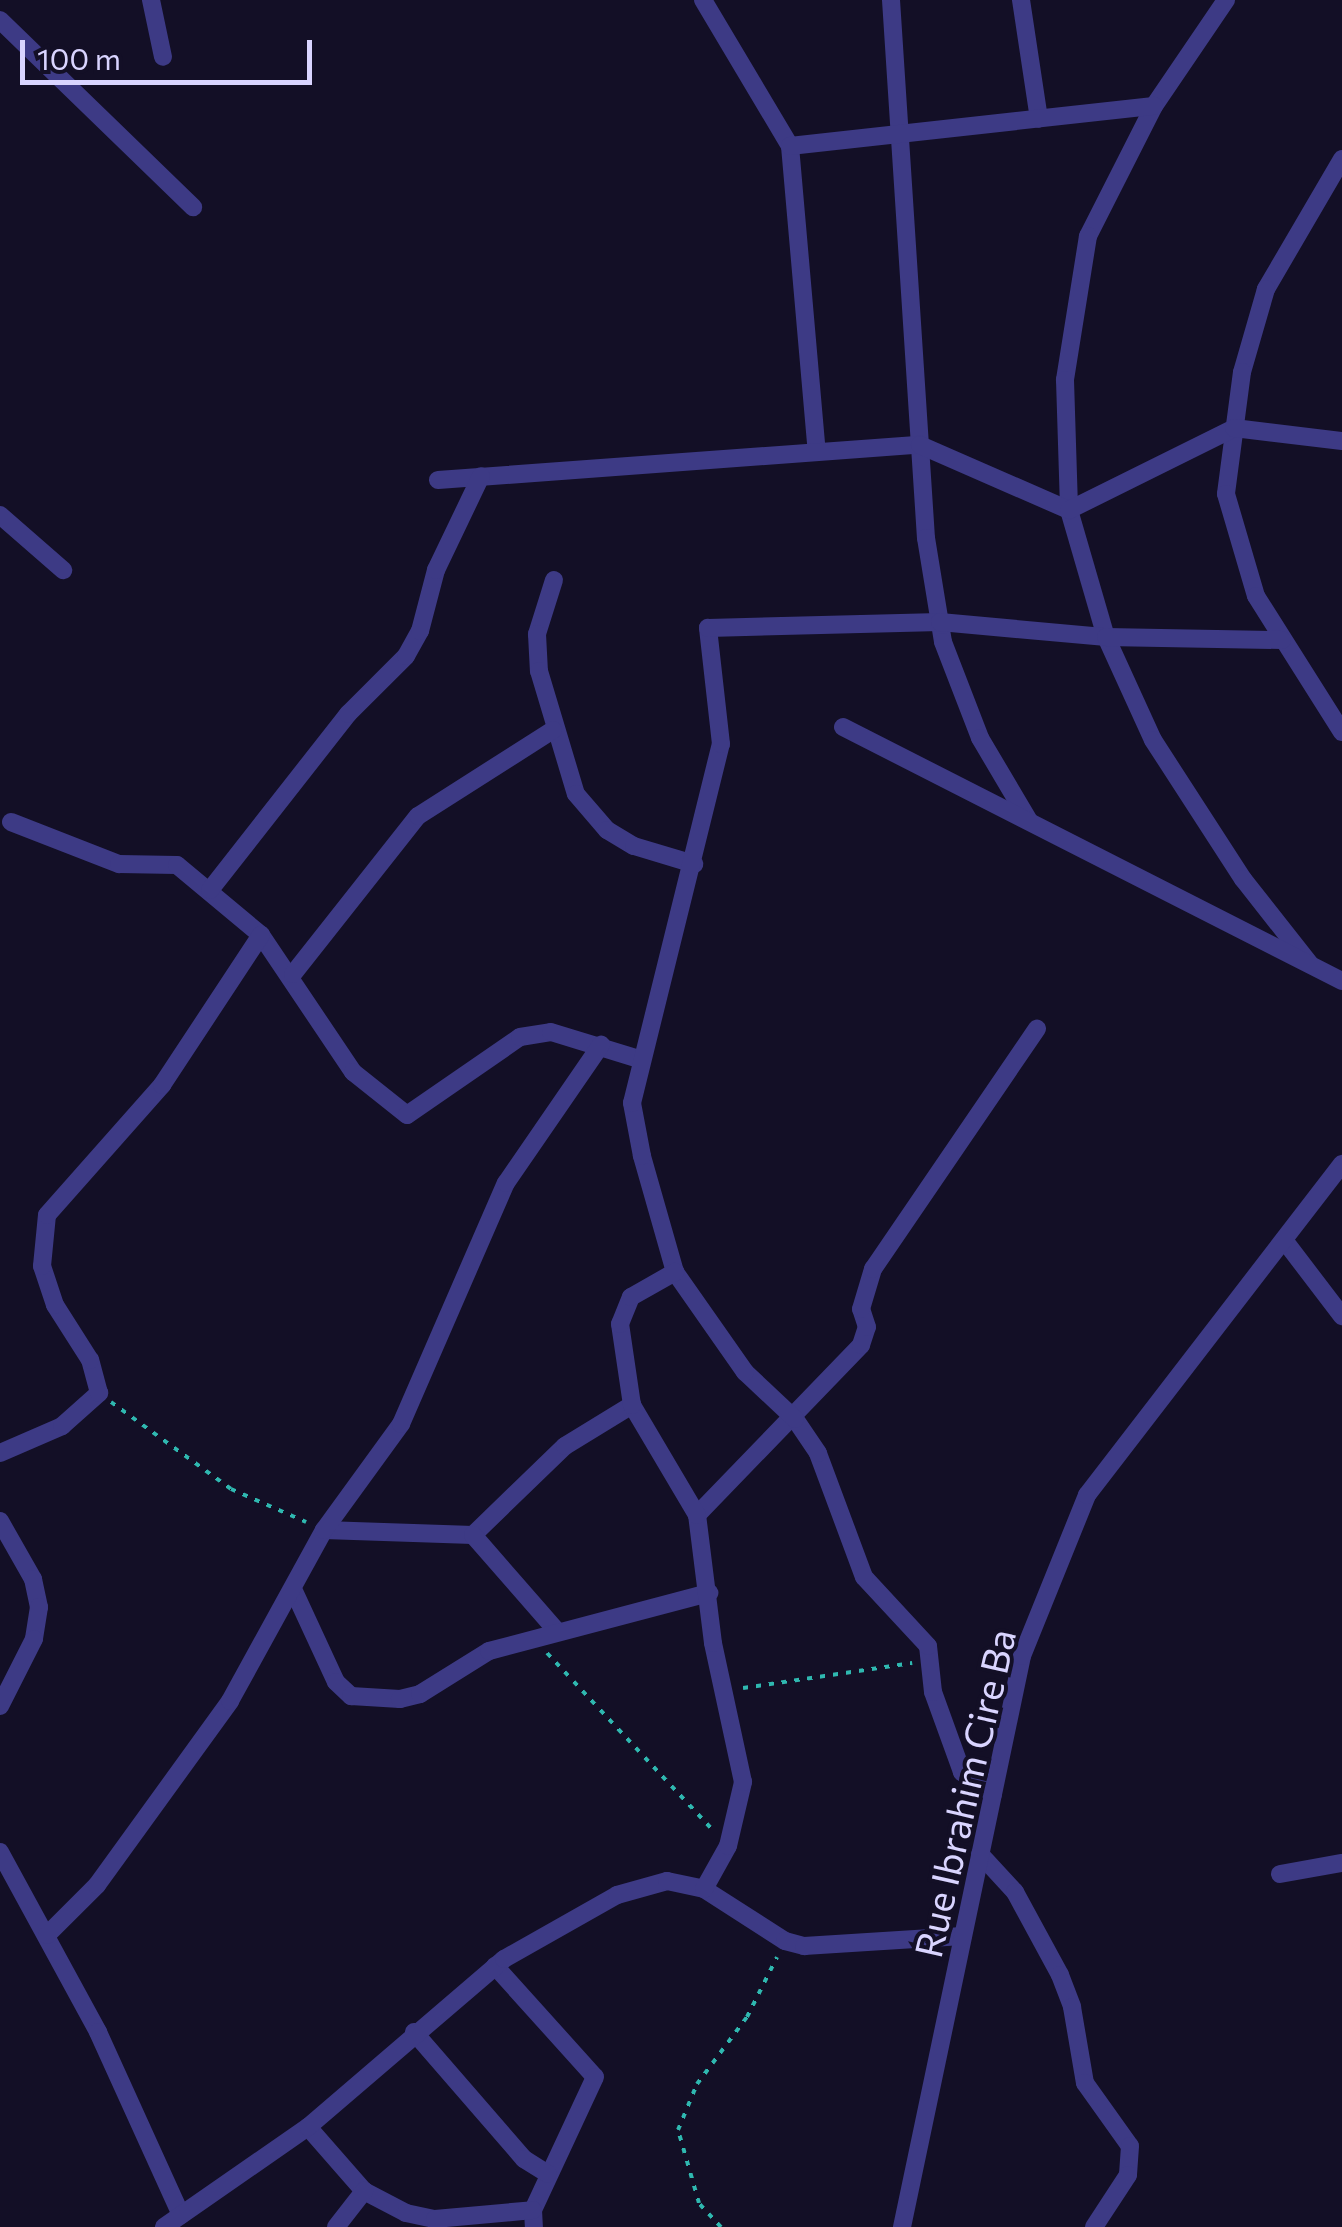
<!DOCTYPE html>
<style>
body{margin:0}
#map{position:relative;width:1342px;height:2227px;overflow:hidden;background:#130f26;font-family:Commissioner,sans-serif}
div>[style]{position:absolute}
.path>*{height:4px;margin-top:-2px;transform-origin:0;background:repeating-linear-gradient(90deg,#2fb8b0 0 5px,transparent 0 13px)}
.minor>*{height:18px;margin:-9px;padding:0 9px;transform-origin:9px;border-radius:9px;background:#3d3a85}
span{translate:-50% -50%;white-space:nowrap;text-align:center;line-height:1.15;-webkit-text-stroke:8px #130f26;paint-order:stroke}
.street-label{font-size:38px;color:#d9d4ff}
.scale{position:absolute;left:20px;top:40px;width:292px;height:45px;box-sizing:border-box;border:5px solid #d9d4ff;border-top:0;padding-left:12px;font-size:30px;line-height:35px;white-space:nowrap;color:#d9d4ff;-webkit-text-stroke:8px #130f26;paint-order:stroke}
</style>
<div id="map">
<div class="path">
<i style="left:111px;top:1402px;width:148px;rotate:35.9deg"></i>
<i style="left:231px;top:1489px;width:82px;rotate:23.7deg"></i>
<i style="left:547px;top:1653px;width:240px;rotate:46.9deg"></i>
<i style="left:743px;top:1688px;width:171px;rotate:-8.4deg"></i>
<i style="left:721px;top:2227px;width:33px;rotate:-133deg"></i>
<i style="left:699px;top:2203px;width:76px;rotate:-106deg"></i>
<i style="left:678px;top:2130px;width:50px;rotate:-67.6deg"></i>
<i style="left:697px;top:2084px;width:84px;rotate:-53.3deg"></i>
<i style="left:747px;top:2017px;width:67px;rotate:-63.4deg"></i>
</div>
<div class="minor">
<i style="left:151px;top:0;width:58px;rotate:78.1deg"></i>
<i style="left:703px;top:0;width:170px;rotate:59.2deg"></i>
<i style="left:790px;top:146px;width:307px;rotate:85deg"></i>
<i style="left:891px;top:0;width:539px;rotate:86.28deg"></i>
<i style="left:926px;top:538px;width:105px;rotate:80.7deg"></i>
<i style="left:943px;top:642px;width:103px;rotate:68.9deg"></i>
<i style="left:980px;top:738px;width:96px;rotate:59.4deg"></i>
<i style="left:1021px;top:0;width:120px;rotate:81.4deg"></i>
<i style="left:1226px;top:0;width:128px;rotate:124.2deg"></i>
<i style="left:1154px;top:106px;width:146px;rotate:116.9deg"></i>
<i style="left:1088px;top:236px;width:146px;rotate:99.1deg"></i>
<i style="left:1065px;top:380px;width:130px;rotate:88.2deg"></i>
<i style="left:1069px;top:510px;width:132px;rotate:73.8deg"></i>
<i style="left:1106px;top:637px;width:113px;rotate:65.5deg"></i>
<i style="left:1153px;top:740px;width:166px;rotate:57.1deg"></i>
<i style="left:1243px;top:879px;width:108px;rotate:51.8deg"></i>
<i style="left:0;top:20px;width:269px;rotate:44.1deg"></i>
<i style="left:790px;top:146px;width:366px;rotate:-6.3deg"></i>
<i style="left:1342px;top:159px;width:151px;rotate:120.3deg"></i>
<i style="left:1266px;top:289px;width:86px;rotate:106.1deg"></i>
<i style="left:1242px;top:372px;width:123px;rotate:97.5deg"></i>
<i style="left:1226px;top:494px;width:106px;rotate:73.6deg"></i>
<i style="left:1256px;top:596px;width:161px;rotate:57.7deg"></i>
<i style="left:438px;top:480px;width:483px;rotate:-4.2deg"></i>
<i style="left:920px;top:445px;width:163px;rotate:23.6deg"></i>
<i style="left:1069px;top:510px;width:184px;rotate:-26.4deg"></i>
<i style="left:1234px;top:428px;width:109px;rotate:6.9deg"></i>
<i style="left:0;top:515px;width:84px;rotate:41.1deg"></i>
<i style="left:554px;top:580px;width:57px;rotate:107.5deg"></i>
<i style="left:537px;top:634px;width:37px;rotate:87deg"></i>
<i style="left:539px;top:671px;width:128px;rotate:73.3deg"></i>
<i style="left:576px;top:794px;width:48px;rotate:49.3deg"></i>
<i style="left:607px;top:830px;width:31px;rotate:31deg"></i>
<i style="left:634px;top:846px;width:63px;rotate:16.7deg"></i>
<i style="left:843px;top:727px;width:560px;rotate:26.98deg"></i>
<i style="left:11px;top:822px;width:116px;rotate:21.3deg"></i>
<i style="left:119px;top:864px;width:58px;rotate:1deg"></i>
<i style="left:177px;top:865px;width:109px;rotate:39.8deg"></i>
<i style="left:261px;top:935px;width:165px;rotate:56.1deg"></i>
<i style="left:353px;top:1072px;width:69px;rotate:38.5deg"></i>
<i style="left:407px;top:1115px;width:137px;rotate:-34.6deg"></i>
<i style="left:520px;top:1037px;width:31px;rotate:-9deg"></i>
<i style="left:551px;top:1032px;width:95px;rotate:17.1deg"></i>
<i style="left:210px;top:890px;width:224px;rotate:-51.9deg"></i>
<i style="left:348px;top:714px;width:82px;rotate:-45deg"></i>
<i style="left:406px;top:656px;width:29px;rotate:-61deg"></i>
<i style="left:420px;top:631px;width:63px;rotate:-75.3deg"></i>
<i style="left:436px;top:570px;width:104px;rotate:-64.4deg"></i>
<i style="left:293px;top:974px;width:201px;rotate:-51.7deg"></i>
<i style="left:418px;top:816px;width:160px;rotate:-32.5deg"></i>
<i style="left:1284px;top:1240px;width:96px;rotate:52.7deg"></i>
<i style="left:0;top:1453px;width:68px;rotate:-23.5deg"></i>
<i style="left:62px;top:1426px;width:50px;rotate:-41.7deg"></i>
<i style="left:99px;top:1393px;width:34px;rotate:-105deg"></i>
<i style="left:90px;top:1360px;width:65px;rotate:-122.5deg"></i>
<i style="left:55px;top:1305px;width:41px;rotate:-108.4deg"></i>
<i style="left:42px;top:1266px;width:51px;rotate:-84.4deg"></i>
<i style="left:47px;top:1215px;width:174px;rotate:-48.5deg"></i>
<i style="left:162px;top:1085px;width:180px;rotate:-56.6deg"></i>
<i style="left:697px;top:1515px;width:236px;rotate:-46deg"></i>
<i style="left:861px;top:1345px;width:19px;rotate:-72deg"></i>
<i style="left:867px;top:1327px;width:19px;rotate:-108deg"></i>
<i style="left:861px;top:1309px;width:42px;rotate:-73.3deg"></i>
<i style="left:873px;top:1269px;width:291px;rotate:-55.7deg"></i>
<i style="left:0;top:1521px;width:67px;rotate:60.4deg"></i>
<i style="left:33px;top:1579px;width:29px;rotate:78deg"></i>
<i style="left:39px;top:1607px;width:32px;rotate:99deg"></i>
<i style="left:34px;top:1639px;width:75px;rotate:116.9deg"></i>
<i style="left:324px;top:1530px;width:149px;rotate:1.9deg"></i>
<i style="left:473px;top:1535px;width:128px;rotate:-44.1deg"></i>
<i style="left:565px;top:1446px;width:79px;rotate:-31.5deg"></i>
<i style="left:473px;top:1535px;width:125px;rotate:48.9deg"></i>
<i style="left:293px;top:1589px;width:102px;rotate:65.2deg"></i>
<i style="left:336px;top:1682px;width:21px;rotate:43deg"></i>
<i style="left:351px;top:1696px;width:49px;rotate:3.5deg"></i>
<i style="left:400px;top:1699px;width:21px;rotate:-14deg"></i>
<i style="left:420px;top:1694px;width:81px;rotate:-31.9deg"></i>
<i style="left:489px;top:1651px;width:228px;rotate:-14.8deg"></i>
<i style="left:993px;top:1794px;width:38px;rotate:-145deg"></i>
<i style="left:962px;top:1772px;width:85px;rotate:-109.9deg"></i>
<i style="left:933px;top:1692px;width:46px;rotate:-96.2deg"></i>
<i style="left:928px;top:1646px;width:94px;rotate:-132.8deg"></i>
<i style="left:864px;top:1577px;width:132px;rotate:-110.4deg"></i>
<i style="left:818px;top:1453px;width:41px;rotate:-124.1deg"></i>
<i style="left:795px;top:1419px;width:69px;rotate:-136.8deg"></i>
<i style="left:745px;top:1372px;width:122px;rotate:-125deg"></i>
<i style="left:675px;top:1272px;width:121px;rotate:-105.9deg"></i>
<i style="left:642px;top:1156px;width:54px;rotate:-100.7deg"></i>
<i style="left:632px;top:1103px;width:370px;rotate:-76.1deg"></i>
<i style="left:721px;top:744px;width:117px;rotate:-96.4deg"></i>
<i style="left:708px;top:628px;width:232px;rotate:-1.5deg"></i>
<i style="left:940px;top:622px;width:167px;rotate:5.2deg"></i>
<i style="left:1106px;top:637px;width:176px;rotate:1deg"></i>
<i style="left:0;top:1852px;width:205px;rotate:61.4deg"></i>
<i style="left:98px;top:2032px;width:201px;rotate:65.6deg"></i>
<i style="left:980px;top:1854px;width:52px;rotate:47.4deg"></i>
<i style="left:1015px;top:1892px;width:94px;rotate:61.5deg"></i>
<i style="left:1060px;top:1975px;width:34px;rotate:69deg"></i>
<i style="left:1072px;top:2007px;width:77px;rotate:80.3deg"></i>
<i style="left:1085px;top:2083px;width:77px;rotate:54.5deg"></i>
<i style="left:1130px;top:2146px;width:29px;rotate:94deg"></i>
<i style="left:1128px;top:2175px;width:62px;rotate:123.2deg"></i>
<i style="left:1280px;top:1874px;width:63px;rotate:-10.1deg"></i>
<i style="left:704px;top:1889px;width:96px;rotate:32.7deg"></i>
<i style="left:785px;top:1941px;width:20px;rotate:15deg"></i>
<i style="left:804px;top:1946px;width:159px;rotate:-3.6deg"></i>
<i style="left:47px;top:1935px;width:71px;rotate:-45deg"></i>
<i style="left:97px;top:1885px;width:227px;rotate:-54.1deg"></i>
<i style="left:230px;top:1701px;width:195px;rotate:-61.2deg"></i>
<i style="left:324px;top:1530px;width:131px;rotate:-54deg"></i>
<i style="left:401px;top:1424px;width:263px;rotate:-66.5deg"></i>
<i style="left:506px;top:1183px;width:168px;rotate:-55.5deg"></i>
<i style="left:495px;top:1966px;width:149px;rotate:48deg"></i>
<i style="left:595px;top:2077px;width:147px;rotate:115deg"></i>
<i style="left:533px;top:2210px;width:17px;rotate:87deg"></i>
<i style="left:414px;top:2032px;width:168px;rotate:49.1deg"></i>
<i style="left:524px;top:2159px;width:28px;rotate:32deg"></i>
<i style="left:308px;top:2127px;width:85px;rotate:48.8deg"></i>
<i style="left:364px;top:2191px;width:47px;rotate:27.6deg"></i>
<i style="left:406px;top:2213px;width:30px;rotate:12deg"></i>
<i style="left:435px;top:2219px;width:98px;rotate:-5.2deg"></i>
<i style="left:164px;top:2227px;width:175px;rotate:-34.8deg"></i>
<i style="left:308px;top:2127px;width:258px;rotate:-40.6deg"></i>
<i style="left:504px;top:1959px;width:130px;rotate:-29.5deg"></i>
<i style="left:617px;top:1895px;width:52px;rotate:-15.6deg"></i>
<i style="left:667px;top:1881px;width:38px;rotate:12deg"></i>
<i style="left:704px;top:1889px;width:49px;rotate:-60.8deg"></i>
<i style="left:728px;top:1846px;width:66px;rotate:-76.8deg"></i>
<i style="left:743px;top:1782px;width:142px;rotate:-102.2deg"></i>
<i style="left:713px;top:1643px;width:129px;rotate:-97.1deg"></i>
<i style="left:697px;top:1515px;width:128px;rotate:-120.6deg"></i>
<i style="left:632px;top:1405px;width:82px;rotate:-98.4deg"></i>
<i style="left:620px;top:1324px;width:29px;rotate:-68deg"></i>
<i style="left:631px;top:1297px;width:51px;rotate:-29.6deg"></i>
<i style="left:336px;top:2227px;width:46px;rotate:-52.1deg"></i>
<i style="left:902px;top:2227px;width:583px;rotate:-78.13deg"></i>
<i style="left:1022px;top:1656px;width:174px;rotate:-68deg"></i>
<i style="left:1087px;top:1495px;width:418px;rotate:-52.4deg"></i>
</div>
<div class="street-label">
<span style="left:964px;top:1793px;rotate:-77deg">Rue Ibrahim Cire Ba</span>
</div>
<div class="scale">100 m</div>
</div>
